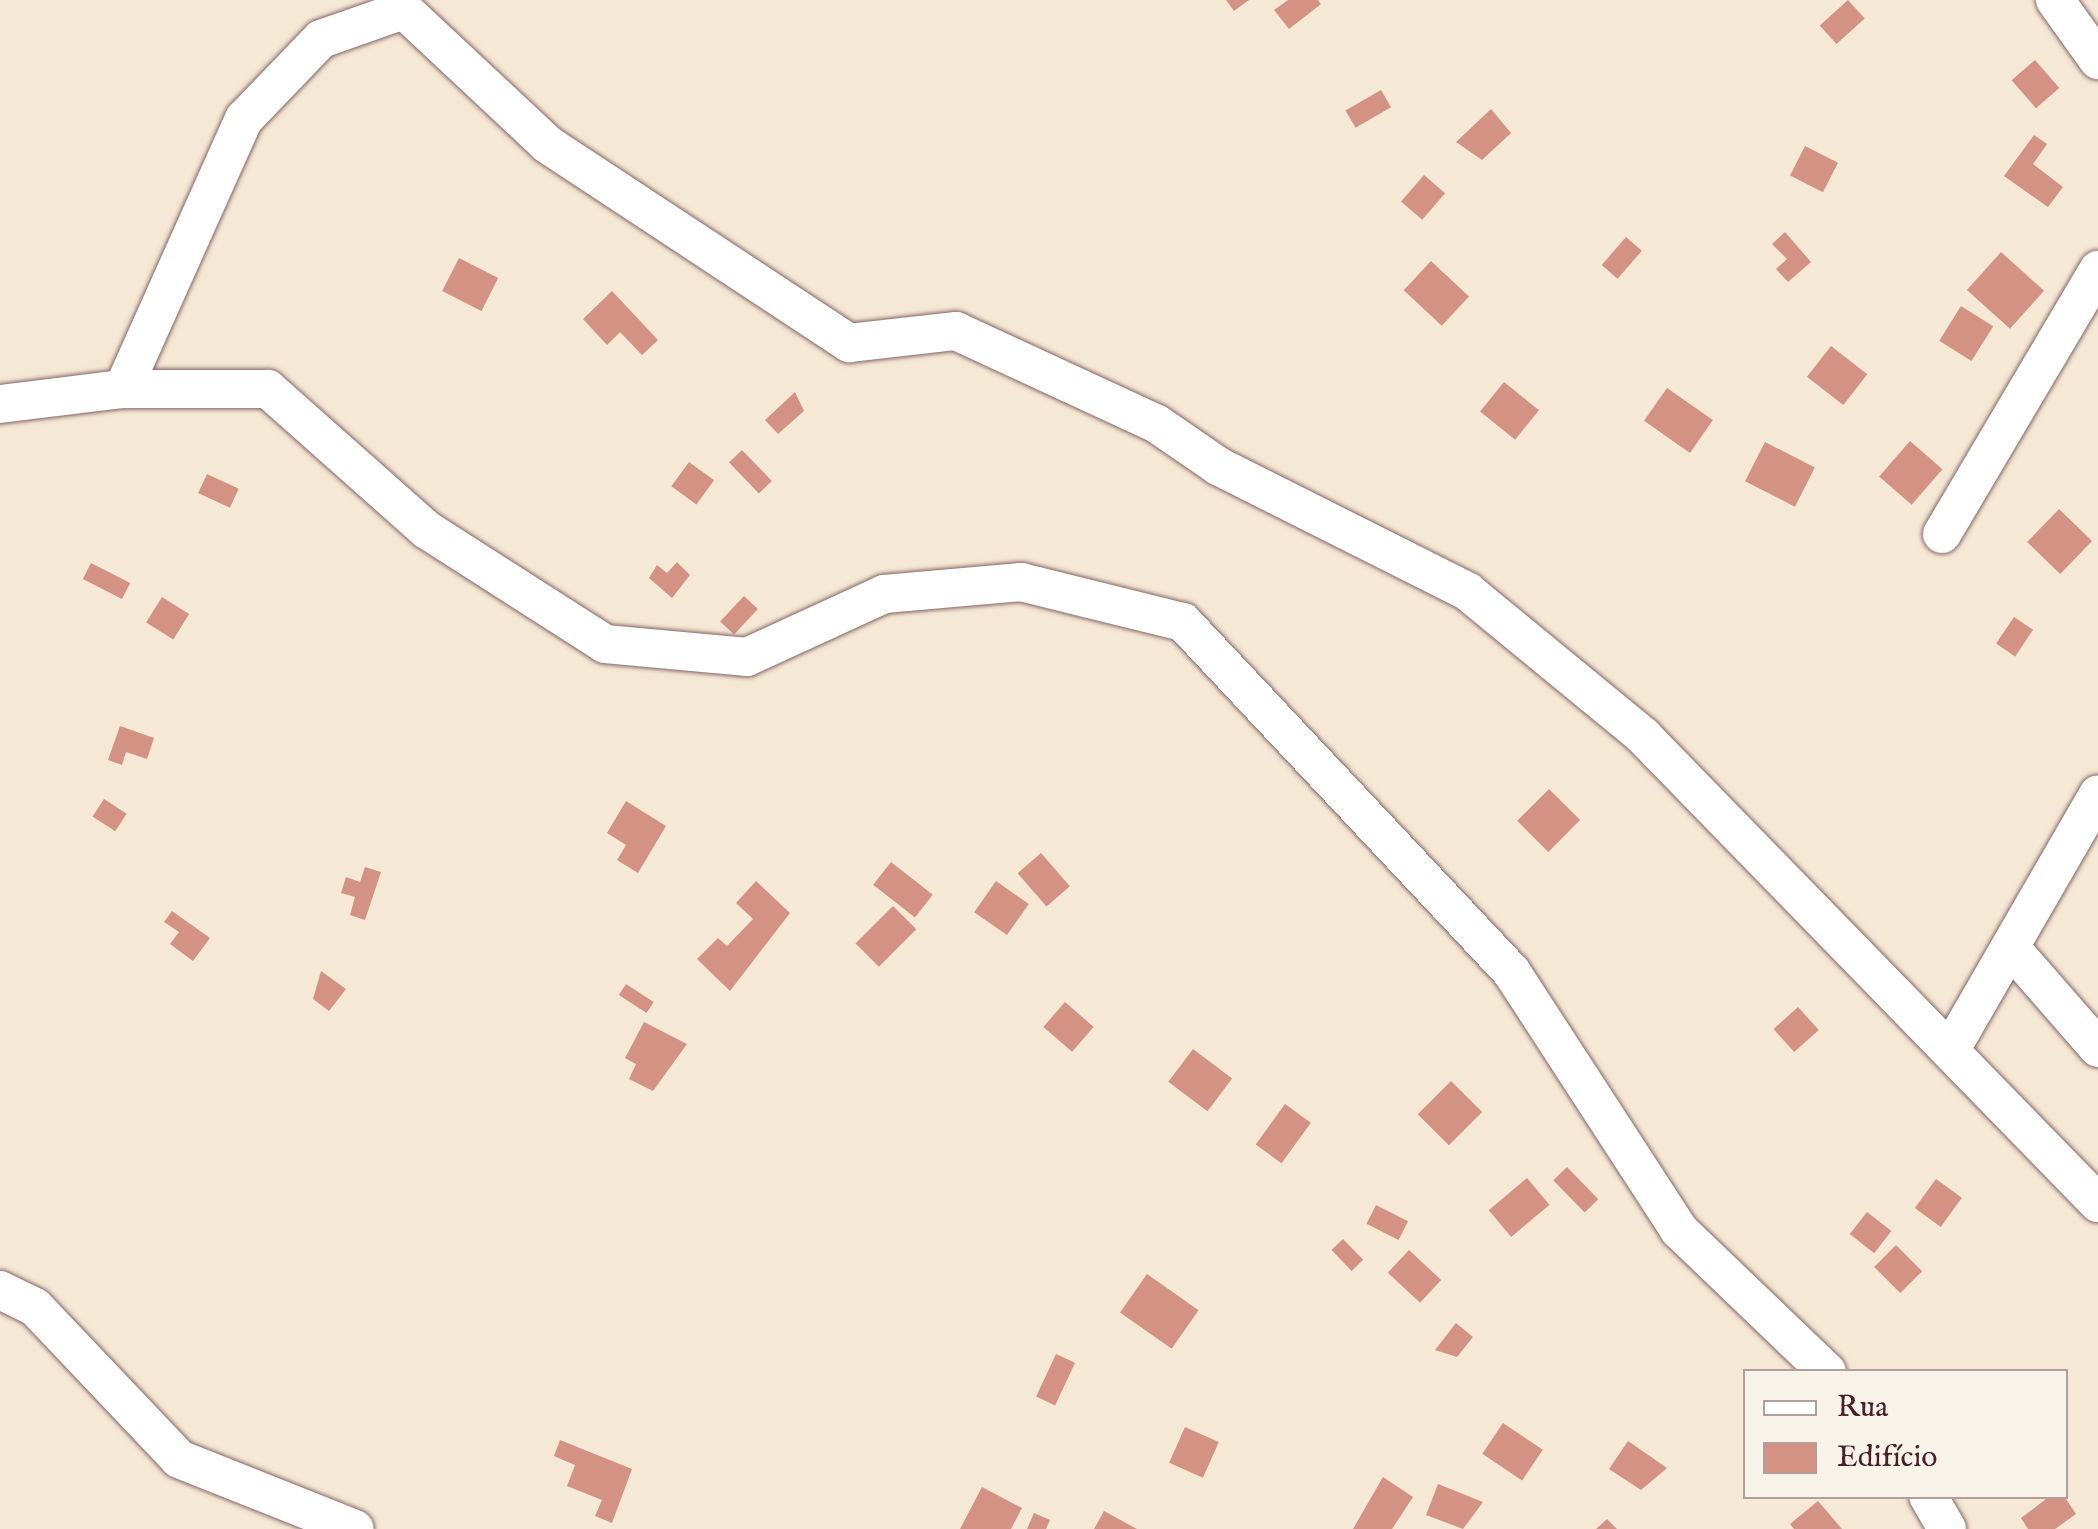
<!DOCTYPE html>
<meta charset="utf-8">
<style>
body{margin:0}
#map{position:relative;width:2098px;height:1529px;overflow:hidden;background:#f5e8d4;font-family:"IM FELL English",serif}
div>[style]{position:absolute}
.building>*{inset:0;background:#d39284;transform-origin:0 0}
.roads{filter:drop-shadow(0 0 2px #866566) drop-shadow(0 0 2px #866566)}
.minor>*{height:38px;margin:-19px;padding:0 19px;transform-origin:19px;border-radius:19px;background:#fff}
span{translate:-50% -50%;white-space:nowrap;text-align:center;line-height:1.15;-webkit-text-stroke:10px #f7f3e8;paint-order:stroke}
.legend{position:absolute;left:1743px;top:1369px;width:325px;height:130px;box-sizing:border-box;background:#f7f3e8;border:2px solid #b29e9c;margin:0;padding:12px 18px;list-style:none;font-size:30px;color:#4a1f2b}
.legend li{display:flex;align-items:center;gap:20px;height:50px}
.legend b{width:50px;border:2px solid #b29e9c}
</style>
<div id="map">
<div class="building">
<i style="clip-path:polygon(1226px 0,1249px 0,1234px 11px)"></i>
<i style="clip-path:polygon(1288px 0,1318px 0,1321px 4px,1289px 29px,1274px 10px)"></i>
<i style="left:1848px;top:0;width:25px;height:38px;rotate:48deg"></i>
<i style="left:2035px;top:60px;width:37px;height:31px;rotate:49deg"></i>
<i style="left:1381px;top:90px;width:20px;height:41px;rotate:60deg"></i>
<i style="clip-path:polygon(1491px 109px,1511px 133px,1482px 160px,1456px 142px)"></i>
<i style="clip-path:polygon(2034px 135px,2047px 144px,2033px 164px,2063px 187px,2048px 207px,2004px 176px)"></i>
<i style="left:1805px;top:146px;width:37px;height:33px;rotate:27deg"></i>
<i style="left:1424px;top:175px;width:28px;height:35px;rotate:41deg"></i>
<i style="clip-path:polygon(1785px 232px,1811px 262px,1788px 282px,1776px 269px,1787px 259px,1772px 244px)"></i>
<i style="left:1626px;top:237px;width:21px;height:37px;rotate:41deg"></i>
<i style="left:2001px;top:252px;width:58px;height:51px;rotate:42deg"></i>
<i style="left:459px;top:258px;width:44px;height:37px;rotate:27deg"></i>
<i style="left:1431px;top:261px;width:52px;height:40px;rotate:43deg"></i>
<i style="clip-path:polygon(612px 291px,658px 340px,642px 355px,620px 332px,607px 345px,583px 319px)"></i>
<i style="left:1961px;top:306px;width:38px;height:41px;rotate:32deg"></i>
<i style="left:1831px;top:346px;width:46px;height:39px;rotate:38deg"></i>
<i style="left:1504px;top:382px;width:45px;height:38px;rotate:39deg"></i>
<i style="left:1667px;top:388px;width:56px;height:40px;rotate:35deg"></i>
<i style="clip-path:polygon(795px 392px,804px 411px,778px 434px,765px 420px)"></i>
<i style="left:1910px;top:441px;width:43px;height:47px;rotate:41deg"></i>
<i style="left:1765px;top:442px;width:56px;height:44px;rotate:27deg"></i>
<i style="left:742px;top:450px;width:43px;height:18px;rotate:46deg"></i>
<i style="left:689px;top:462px;width:31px;height:30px;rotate:36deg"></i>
<i style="left:207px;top:474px;width:35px;height:21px;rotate:25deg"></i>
<i style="left:2059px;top:509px;width:46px;height:46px;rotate:44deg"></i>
<i style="clip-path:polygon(677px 562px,690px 575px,672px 598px,649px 578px,657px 565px,667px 573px)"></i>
<i style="left:91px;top:563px;width:44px;height:18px;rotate:27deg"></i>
<i style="left:744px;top:596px;width:19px;height:35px;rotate:43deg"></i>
<i style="left:162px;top:597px;width:32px;height:30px;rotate:32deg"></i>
<i style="left:2014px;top:617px;width:23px;height:32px;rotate:34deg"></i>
<i style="clip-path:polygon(120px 726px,154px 738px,147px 759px,126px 752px,122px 765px,108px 760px)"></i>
<i style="left:1549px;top:789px;width:44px;height:45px;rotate:45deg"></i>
<i style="left:104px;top:799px;width:27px;height:21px;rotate:33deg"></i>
<i style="clip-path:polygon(626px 801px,666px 826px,638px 873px,617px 860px,626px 845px,607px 833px)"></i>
<i style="left:1041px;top:853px;width:44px;height:31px;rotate:49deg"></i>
<i style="left:891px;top:862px;width:53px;height:29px;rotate:38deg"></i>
<i style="clip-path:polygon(365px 867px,381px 872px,365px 920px,350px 915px,355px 897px,341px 893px,346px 877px,360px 882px)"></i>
<i style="clip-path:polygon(756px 881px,790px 913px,730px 991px,697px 959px,718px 938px,727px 946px,753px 919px,736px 903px)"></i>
<i style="left:996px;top:881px;width:40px;height:38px;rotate:35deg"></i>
<i style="left:893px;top:906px;width:33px;height:53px;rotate:45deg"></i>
<i style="clip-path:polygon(172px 911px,210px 938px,193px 961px,170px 944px,179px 932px,164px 922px)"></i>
<i style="clip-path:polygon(321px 971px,346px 989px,329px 1011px,313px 999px)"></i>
<i style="left:626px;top:984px;width:33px;height:13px;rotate:33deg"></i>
<i style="left:1065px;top:1002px;width:38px;height:33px;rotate:41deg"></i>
<i style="left:1798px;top:1007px;width:31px;height:33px;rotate:48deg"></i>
<i style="clip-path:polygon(644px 1022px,687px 1044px,653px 1091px,629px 1079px,636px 1064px,625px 1058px)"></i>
<i style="left:1193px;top:1049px;width:49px;height:41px;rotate:37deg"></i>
<i style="left:1451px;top:1081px;width:44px;height:47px;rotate:45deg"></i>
<i style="left:1285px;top:1104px;width:32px;height:50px;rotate:36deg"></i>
<i style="left:1567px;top:1167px;width:45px;height:19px;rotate:46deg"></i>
<i style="left:1527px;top:1178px;width:35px;height:50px;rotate:50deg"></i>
<i style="left:1936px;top:1179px;width:32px;height:36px;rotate:36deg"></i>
<i style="left:1376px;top:1205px;width:36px;height:21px;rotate:27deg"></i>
<i style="left:1867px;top:1212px;width:31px;height:28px;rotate:38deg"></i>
<i style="left:1343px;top:1239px;width:29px;height:16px;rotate:46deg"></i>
<i style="left:1896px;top:1245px;width:37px;height:31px;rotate:45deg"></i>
<i style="left:1409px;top:1250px;width:44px;height:31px;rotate:43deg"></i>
<i style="left:1147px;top:1274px;width:63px;height:47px;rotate:35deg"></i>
<i style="clip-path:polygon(1456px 1323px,1473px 1337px,1457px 1357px,1435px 1350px)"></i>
<i style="left:1056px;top:1354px;width:21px;height:47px;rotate:25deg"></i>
<i style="left:1503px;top:1423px;width:48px;height:37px;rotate:34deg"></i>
<i style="left:1185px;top:1427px;width:37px;height:39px;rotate:24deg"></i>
<i style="clip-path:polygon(560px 1440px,632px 1469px,612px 1523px,595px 1516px,602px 1500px,567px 1486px,575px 1465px,554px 1456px)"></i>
<i style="clip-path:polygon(1628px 1441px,1667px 1468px,1641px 1490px,1609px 1469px)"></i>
<i style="clip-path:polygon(1383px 1477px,1413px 1497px,1392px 1529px,1353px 1529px)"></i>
<i style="clip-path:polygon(1438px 1484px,1483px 1502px,1463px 1529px,1426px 1515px)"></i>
<i style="clip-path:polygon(982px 1487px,1022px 1508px,1011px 1529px,960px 1529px)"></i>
<i style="clip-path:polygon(2050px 1496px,2064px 1496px,2076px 1514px,2055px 1529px,2028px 1529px,2021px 1518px)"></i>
<i style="clip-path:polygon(1818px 1501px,1842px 1529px,1794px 1529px,1790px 1524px)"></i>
<i style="clip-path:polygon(1104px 1511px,1137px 1529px,1094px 1529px)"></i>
<i style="clip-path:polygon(1034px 1513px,1050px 1520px,1046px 1529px,1027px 1529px)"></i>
<i style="clip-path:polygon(1607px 1519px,1617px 1529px,1596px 1529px)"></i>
</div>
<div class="roads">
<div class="minor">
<i style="left:2055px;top:0;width:74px;rotate:54.4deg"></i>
<i style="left:123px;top:389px;width:296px;rotate:-65.9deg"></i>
<i style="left:244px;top:119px;width:111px;rotate:-46.1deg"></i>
<i style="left:321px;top:39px;width:88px;rotate:-19.3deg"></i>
<i style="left:404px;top:10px;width:196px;rotate:43.1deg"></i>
<i style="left:547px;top:144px;width:362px;rotate:33.4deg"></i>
<i style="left:849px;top:343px;width:108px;rotate:-6.4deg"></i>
<i style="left:956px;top:331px;width:221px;rotate:24.8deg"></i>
<i style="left:1157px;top:424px;width:74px;rotate:34.5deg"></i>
<i style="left:1218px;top:466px;width:280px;rotate:26.7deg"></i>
<i style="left:1468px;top:592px;width:227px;rotate:39.4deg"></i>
<i style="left:1643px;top:736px;width:652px;rotate:45.75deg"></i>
<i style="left:0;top:404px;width:124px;rotate:-7deg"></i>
<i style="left:123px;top:389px;width:145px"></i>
<i style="left:268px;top:389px;width:213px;rotate:41.6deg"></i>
<i style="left:427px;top:530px;width:211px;rotate:32.6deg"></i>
<i style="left:605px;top:644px;width:143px;rotate:5.2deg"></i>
<i style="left:747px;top:657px;width:151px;rotate:-24.7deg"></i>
<i style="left:884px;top:594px;width:138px;rotate:-5deg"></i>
<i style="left:1021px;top:582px;width:167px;rotate:13.9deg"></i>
<i style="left:1183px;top:622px;width:479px;rotate:46.8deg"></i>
<i style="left:1511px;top:971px;width:309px;rotate:57deg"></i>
<i style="left:1679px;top:1230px;width:205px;rotate:43.8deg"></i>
<i style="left:1942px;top:534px;width:307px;rotate:-59.4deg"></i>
<i style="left:2010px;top:947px;width:134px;rotate:48.9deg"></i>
<i style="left:1951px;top:1049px;width:294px;rotate:-60deg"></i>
<i style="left:0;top:1290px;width:39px;rotate:26deg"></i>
<i style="left:35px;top:1307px;width:209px;rotate:46.5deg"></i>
<i style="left:179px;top:1459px;width:189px;rotate:21.7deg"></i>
<i style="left:1928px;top:1496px;width:38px;rotate:60deg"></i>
</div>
</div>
<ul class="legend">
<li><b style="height:12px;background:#fff"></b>Rua</li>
<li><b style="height:28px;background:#d39284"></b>Edifício</li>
</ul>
</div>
